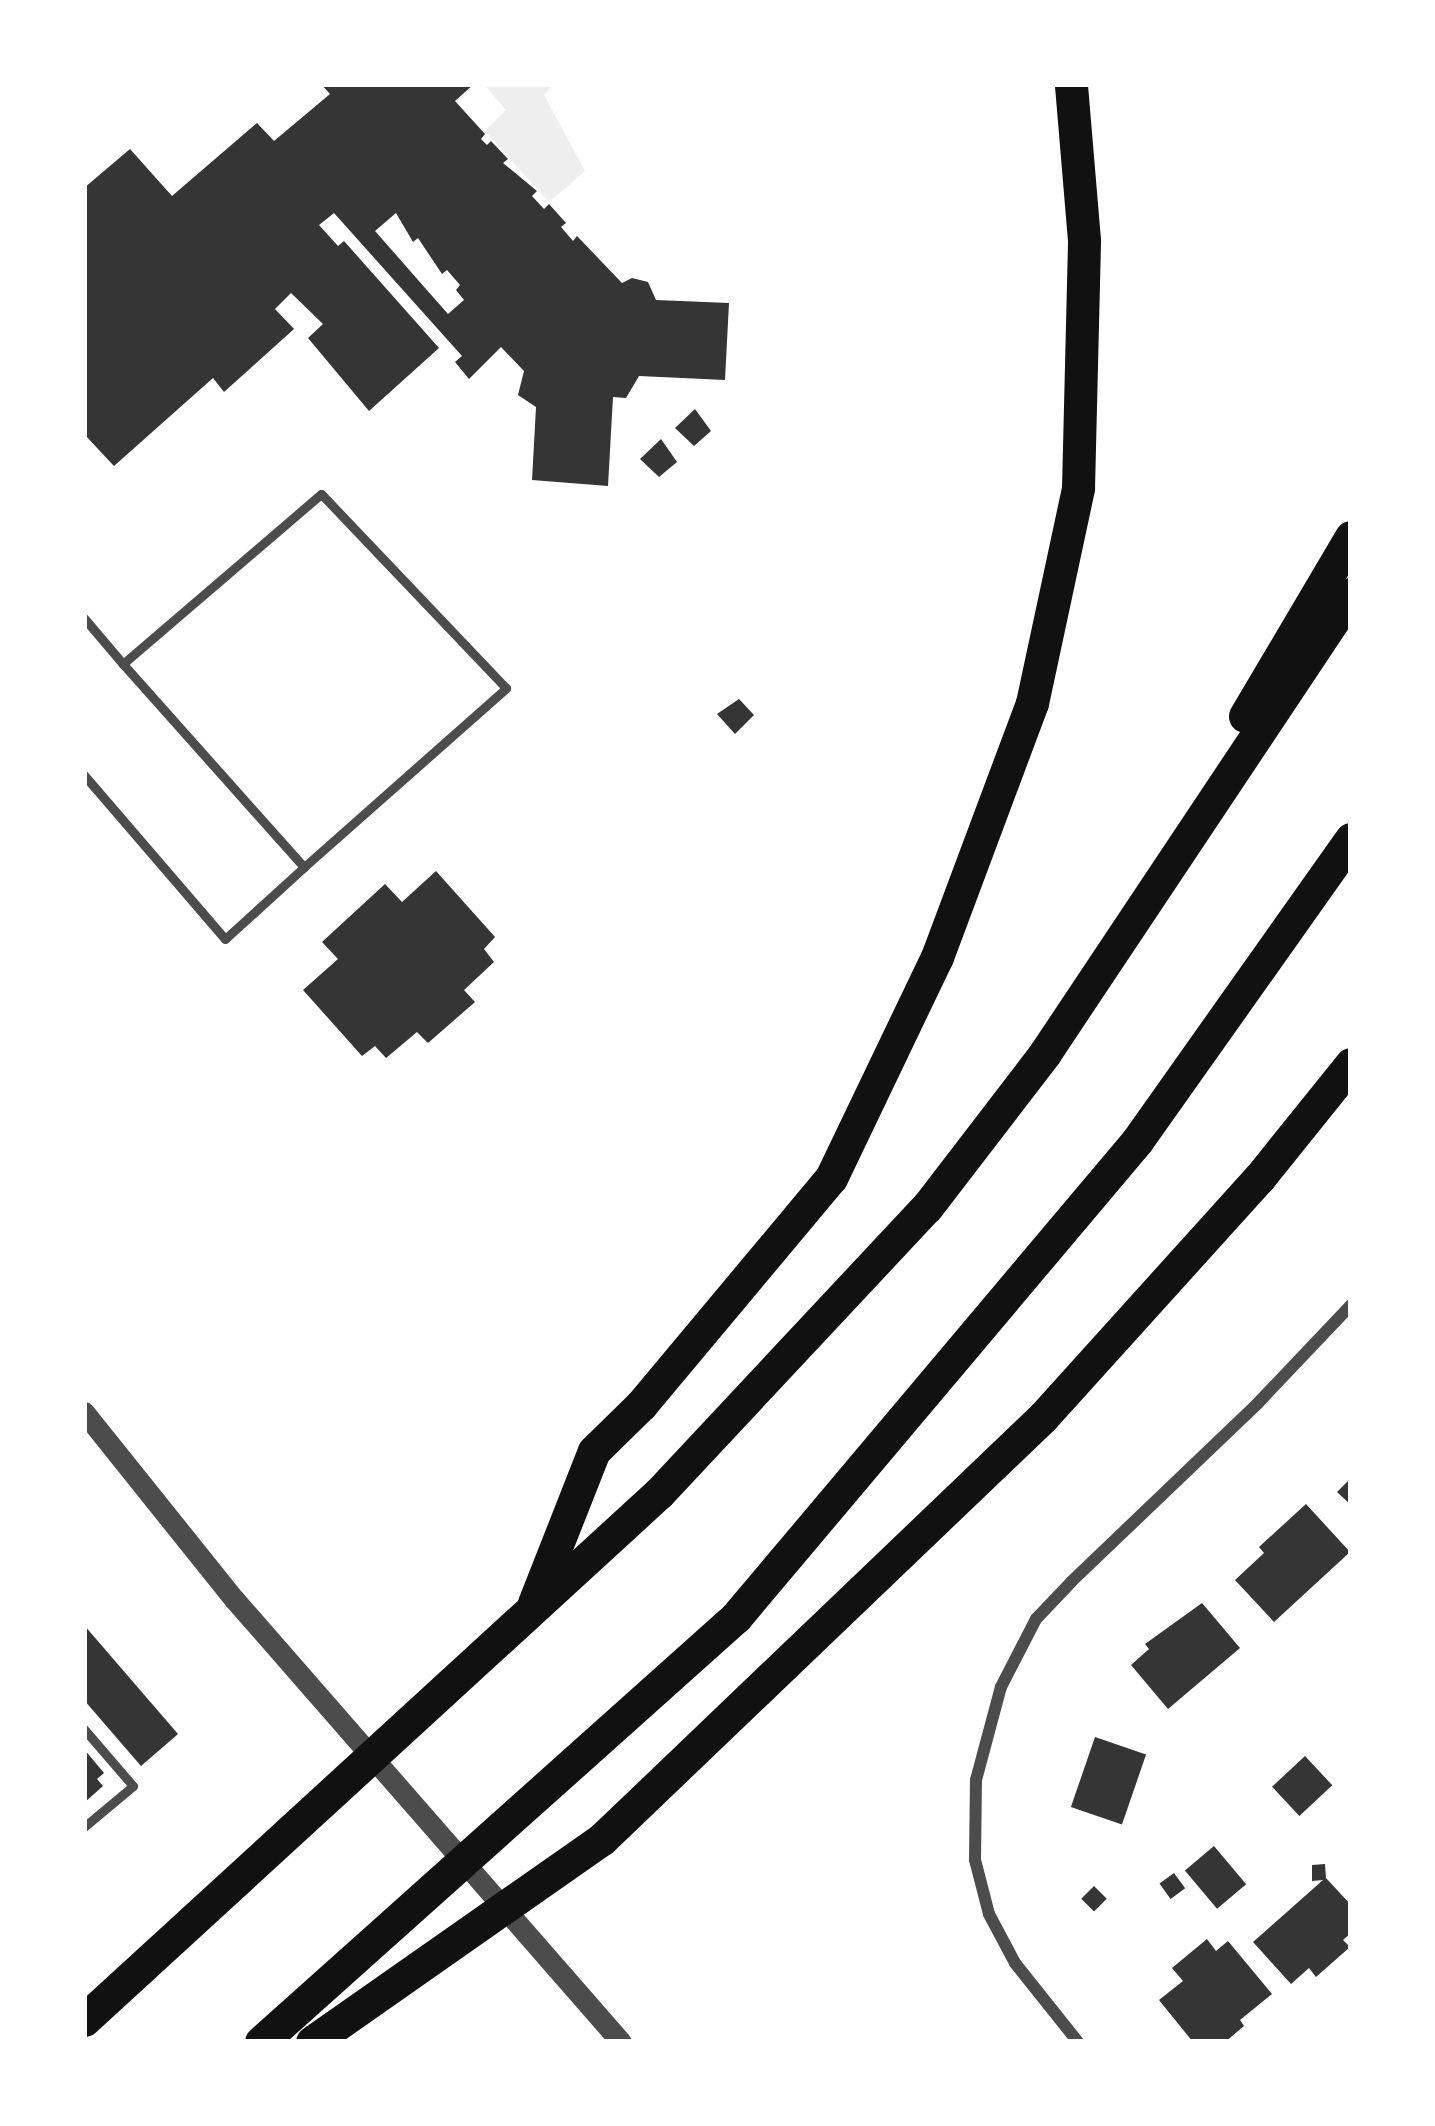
<!DOCTYPE html>
<style>
body{margin:0}
#map{position:relative;width:1435px;height:2126px;overflow:hidden;background:#fff;font-family:Cabin,sans-serif}
div>[style]{position:absolute}
.green>*{inset:0;background:#eee}
.building>*{inset:0;background:#353535;transform-origin:0 0}
.service>*{height:9px;margin:-4.5px;padding:0 4.5px;transform-origin:4.5px;border-radius:4.5px;background:#4c4c4c}
.minor>*{height:12px;margin:-6px;padding:0 6px;transform-origin:6px;border-radius:6px;background:#4c4c4c}
.tertiary>*{height:21px;margin:-10.5px;padding:0 10.5px;transform-origin:10.5px;border-radius:10.5px;background:#4c4c4c}
.motorway>*{height:33px;margin:-16.5px;padding:0 16.5px;transform-origin:16.5px;border-radius:16.5px;background:#111}
span{translate:-50% -50%;white-space:nowrap;text-align:center;line-height:1.15;-webkit-text-stroke:10px #fff;paint-order:stroke}
.frame{position:absolute;inset:0;border:87px solid #fff;pointer-events:none}
</style>
<div id="map">
<div class="green">
<i style="clip-path:polygon(484px 84px,554px 84px,544px 95px,585px 171px,549px 202px,485px 131px,506px 110px)"></i>
</div>
<div class="building">
<i style="clip-path:polygon(evenodd,321px 84px,474px 84px,455px 101px,485px 134px,481px 139px,487px 145px,491px 141px,508px 159px,503px 163px,537px 191px,532px 196px,544px 209px,549px 204px,566px 223px,561px 227px,573px 241px,577px 236px,622px 283px,632px 278px,648px 282px,656px 300px,729px 303px,725px 380px,639px 376px,626px 398px,613px 397px,608px 486px,532px 480px,536px 407px,518px 395px,524px 371px,501px 347px,469px 379px,455px 362px,462px 356px,334px 213px,319px 225px,338px 246px,344px 241px,439px 348px,369px 411px,308px 338px,323px 324px,291px 293px,275px 309px,294px 329px,224px 392px,213px 378px,114px 466px,84px 434px,84px 188px,130px 149px,172px 196px,257px 123px,274px 141px,330px 94px,321px 84px,396px 213px,413px 242px,418px 238px,442px 274px,447px 270px,460px 285px,456px 290px,464px 300px,448px 314px,375px 231px,396px 213px)"></i>
<i style="clip-path:polygon(695px 409px,711px 431px,694px 446px,675px 428px)"></i>
<i style="clip-path:polygon(661px 439px,677px 462px,659px 477px,640px 459px)"></i>
<i style="clip-path:polygon(739px 699px,754px 715px,735px 734px,717px 714px)"></i>
<i style="clip-path:polygon(436px 871px,495px 937px,484px 949px,494px 962px,464px 990px,475px 1002px,428px 1043px,417px 1032px,386px 1058px,375px 1046px,362px 1056px,303px 990px,338px 959px,322px 942px,385px 884px,402px 902px)"></i>
<i style="clip-path:polygon(1351px 1478px,1351px 1505px,1337px 1492px)"></i>
<i style="clip-path:polygon(1306px 1504px,1350px 1552px,1274px 1622px,1235px 1580px,1264px 1553px,1259px 1547px)"></i>
<i style="clip-path:polygon(1202px 1603px,1240px 1648px,1168px 1709px,1131px 1665px,1149px 1649px,1145px 1644px)"></i>
<i style="clip-path:polygon(84px 1625px,178px 1734px,141px 1766px,84px 1700px)"></i>
<i style="left:1095px;top:1737px;width:54px;height:74px;rotate:19deg"></i>
<i style="clip-path:polygon(84px 1749px,104px 1773px,97px 1779px,103px 1786px,84px 1803px)"></i>
<i style="left:1305px;top:1756px;width:40px;height:45px;rotate:47deg"></i>
<i style="left:1214px;top:1846px;width:50px;height:38px;rotate:50deg"></i>
<i style="clip-path:polygon(1325px 1864px,1326px 1878px,1351px 1905px,1351px 1933px,1343px 1940px,1350px 1947px,1316px 1977px,1309px 1968px,1291px 1984px,1253px 1942px,1323px 1880px,1312px 1881px,1312px 1865px)"></i>
<i style="left:1174px;top:1873px;width:19px;height:18px;rotate:54deg"></i>
<i style="left:1094px;top:1886px;width:18px;height:18px;rotate:45deg"></i>
<i style="clip-path:polygon(1207px 1939px,1216px 1951px,1228px 1941px,1272px 1994px,1240px 2020px,1244px 2026px,1225px 2042px,1193px 2042px,1159px 2000px,1183px 1981px,1172px 1968px)"></i>
</div>
<div class="service">
<i style="left:84px;top:618px;width:60px;rotate:49.7deg"></i>
<i style="left:123px;top:664px;width:272px;rotate:48.3deg"></i>
<i style="left:304px;top:867px;width:270px;rotate:-41.5deg"></i>
<i style="left:506px;top:688px;width:268px;rotate:-133.6deg"></i>
<i style="left:321px;top:494px;width:261px;rotate:139.4deg"></i>
<i style="left:84px;top:775px;width:216px;rotate:49.3deg"></i>
<i style="left:225px;top:939px;width:107px;rotate:-42.3deg"></i>
<i style="left:84px;top:1729px;width:75px;rotate:49.3deg"></i>
<i style="left:133px;top:1786px;width:64px;rotate:140.1deg"></i>
</div>
<div class="minor">
<i style="left:1078px;top:2042px;width:101px;rotate:-128.6deg"></i>
<i style="left:1015px;top:1963px;width:55px;rotate:-118deg"></i>
<i style="left:989px;top:1914px;width:56px;rotate:-104.5deg"></i>
<i style="left:975px;top:1860px;width:80px;rotate:-89.3deg"></i>
<i style="left:976px;top:1780px;width:96px;rotate:-75deg"></i>
<i style="left:1001px;top:1687px;width:76px;rotate:-62.8deg"></i>
<i style="left:1036px;top:1619px;width:52px;rotate:-46.5deg"></i>
<i style="left:1072px;top:1581px;width:257px;rotate:-43.7deg"></i>
<i style="left:1258px;top:1403px;width:135px;rotate:-46.5deg"></i>
</div>
<div class="tertiary">
<i style="left:84px;top:1412px;width:240px;rotate:51.3deg"></i>
<i style="left:234px;top:1599px;width:588px;rotate:48.86deg"></i>
</div>
<div class="motorway">
<i style="left:1245px;top:716px;width:208px;rotate:-59.4deg"></i>
<i style="left:534px;top:1603px;width:163px;rotate:-68.5deg"></i>
<i style="left:594px;top:1451px;width:66px;rotate:-44.4deg"></i>
<i style="left:641px;top:1405px;width:296px;rotate:-50.1deg"></i>
<i style="left:831px;top:1178px;width:245px;rotate:-64.4deg"></i>
<i style="left:937px;top:957px;width:271px;rotate:-69.5deg"></i>
<i style="left:1032px;top:703px;width:220px;rotate:-77.9deg"></i>
<i style="left:1078px;top:488px;width:248px;rotate:-88.6deg"></i>
<i style="left:1084px;top:240px;width:157px;rotate:-94.8deg"></i>
<i style="left:84px;top:2020px;width:780px;rotate:-42.51deg"></i>
<i style="left:659px;top:1493px;width:392px;rotate:-46.9deg"></i>
<i style="left:927px;top:1207px;width:194px;rotate:-52.5deg"></i>
<i style="left:1045px;top:1053px;width:552px;rotate:-56.31deg"></i>
<i style="left:261px;top:2042px;width:637px;rotate:-41.82deg"></i>
<i style="left:736px;top:1617px;width:622px;rotate:-49.89deg"></i>
<i style="left:1137px;top:1141px;width:370px;rotate:-54.7deg"></i>
<i style="left:312px;top:2042px;width:354px;rotate:-35deg"></i>
<i style="left:602px;top:1839px;width:610px;rotate:-43.74deg"></i>
<i style="left:1043px;top:1417px;width:324px;rotate:-47.9deg"></i>
<i style="left:1260px;top:1177px;width:145px;rotate:-51.2deg"></i>
</div>
<div class="frame"></div>
</div>
